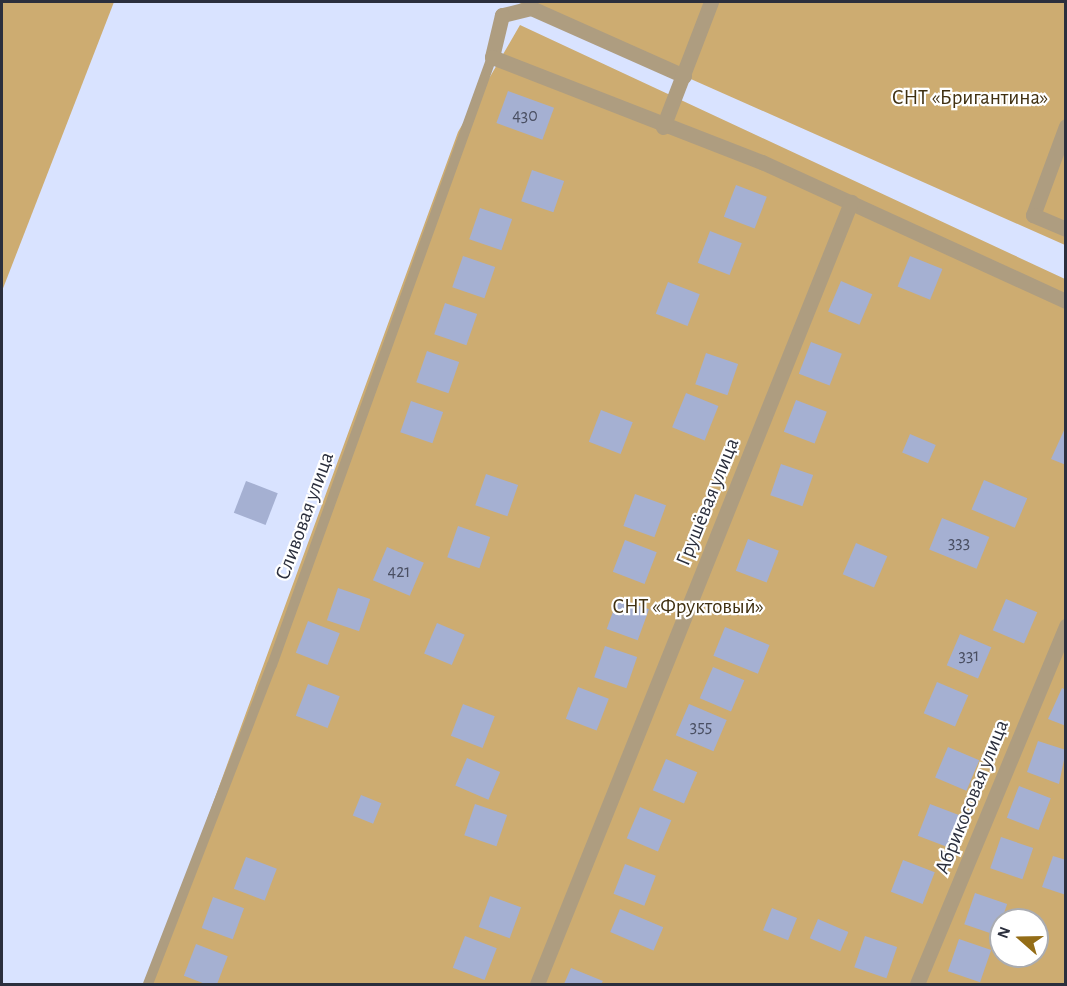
<!DOCTYPE html>
<meta charset="utf-8">
<style>
body{margin:0}
#map{position:relative;width:1067px;height:986px;overflow:hidden;background:#d9e3ff;font-family:"Alegreya Sans",sans-serif}
div>[style]{position:absolute}
.green>*{inset:0;background:#cdac71}
.building>*{inset:0;background:#a5b0d2;transform-origin:0 0}
.lane>*{height:10px;margin:-5px;padding:0 5px;transform-origin:5px;border-radius:5px;background:#ae9d80}
.street>*{height:15px;margin:-7.5px;padding:0 7.5px;transform-origin:7.5px;border-radius:7.5px;background:#ae9d80}
span{translate:-50% -50%;white-space:nowrap;text-align:center;line-height:1.15;-webkit-text-stroke:4.5px #fff;paint-order:stroke}
.number-label{font-size:18px;color:#4a4f62}
.number-label span{-webkit-text-stroke-width:0}
.park-label{font-size:21px;color:#403011}
.street-label{font-size:21px;color:#2b2f3d}
.frame{position:absolute;inset:0;border:3px solid #2b2f3d;pointer-events:none}
.north{position:absolute;left:989px;top:908px;width:60px;height:60px;box-sizing:border-box;background:#fff;border:2px solid #aaacb1;border-radius:50%;rotate:290deg;font-size:16px;font-weight:700;line-height:24px;text-align:center;color:#2b2f3d}
.north::after{content:'';display:block;margin:auto;width:21px;height:27px;background:#946d17;clip-path:polygon(50% 0,100% 100%,50% 72%,0 100%)}
</style>
<div id="map">
<div class="green">
<i style="clip-path:polygon(2px 2px,114px 2px,2px 291px)"></i>
<i style="clip-path:polygon(517px 2px,1065px 2px,1065px 245px,684px 76px)"></i>
<i style="clip-path:polygon(evenodd,520px 25px,1065px 279px,1065px 984px,147px 984px,458px 132px,520px 25px,1001px 920px,1037px 920px,1037px 956px,1001px 956px,1001px 920px)"></i>
</div>
<div class="building">
<i style="left:508px;top:91px;width:49px;height:34px;rotate:20deg"></i>
<i style="left:532px;top:170px;width:34px;height:33px;rotate:19deg"></i>
<i style="left:736px;top:185px;width:33px;height:34px;rotate:21deg"></i>
<i style="left:480px;top:208px;width:34px;height:33px;rotate:19deg"></i>
<i style="left:710px;top:231px;width:34px;height:34px;rotate:21deg"></i>
<i style="left:463px;top:256px;width:34px;height:33px;rotate:19deg"></i>
<i style="left:910px;top:256px;width:35px;height:33px;rotate:22deg"></i>
<i style="left:841px;top:281px;width:34px;height:33px;rotate:23deg"></i>
<i style="left:668px;top:282px;width:34px;height:34px;rotate:21deg"></i>
<i style="left:445px;top:303px;width:34px;height:33px;rotate:19deg"></i>
<i style="left:811px;top:342px;width:33px;height:34px;rotate:21deg"></i>
<i style="left:427px;top:351px;width:34px;height:33px;rotate:19deg"></i>
<i style="left:706px;top:353px;width:34px;height:33px;rotate:19deg"></i>
<i style="left:686px;top:393px;width:35px;height:37px;rotate:22deg"></i>
<i style="left:796px;top:400px;width:33px;height:34px;rotate:21deg"></i>
<i style="left:411px;top:401px;width:34px;height:33px;rotate:19deg"></i>
<i style="left:601px;top:410px;width:34px;height:34px;rotate:21deg"></i>
<i style="clip-path:polygon(1066px 426px,1066px 465px,1051px 459px)"></i>
<i style="left:910px;top:434px;width:28px;height:20px;rotate:23deg"></i>
<i style="left:781px;top:464px;width:34px;height:33px;rotate:19deg"></i>
<i style="left:486px;top:474px;width:34px;height:33px;rotate:19deg"></i>
<i style="left:984px;top:480px;width:47px;height:32px;rotate:23deg"></i>
<i style="left:246px;top:481px;width:34px;height:34px;rotate:21deg"></i>
<i style="left:635px;top:494px;width:33px;height:34px;rotate:20deg"></i>
<i style="left:942px;top:518px;width:51px;height:34px;rotate:22deg"></i>
<i style="left:458px;top:526px;width:34px;height:33px;rotate:19deg"></i>
<i style="left:748px;top:539px;width:33px;height:34px;rotate:21deg"></i>
<i style="left:625px;top:540px;width:34px;height:34px;rotate:21deg"></i>
<i style="left:856px;top:543px;width:34px;height:34px;rotate:23deg"></i>
<i style="left:387px;top:547px;width:40px;height:36px;rotate:23deg"></i>
<i style="left:338px;top:588px;width:34px;height:34px;rotate:19deg"></i>
<i style="left:618px;top:598px;width:33px;height:33px;rotate:20deg"></i>
<i style="left:1006px;top:599px;width:34px;height:34px;rotate:23deg"></i>
<i style="left:308px;top:621px;width:34px;height:34px;rotate:21deg"></i>
<i style="left:437px;top:623px;width:30px;height:33px;rotate:23deg"></i>
<i style="left:725px;top:627px;width:48px;height:31px;rotate:22deg"></i>
<i style="left:960px;top:634px;width:34px;height:34px;rotate:23deg"></i>
<i style="left:605px;top:646px;width:34px;height:33px;rotate:19deg"></i>
<i style="left:713px;top:667px;width:34px;height:34px;rotate:23deg"></i>
<i style="left:937px;top:682px;width:34px;height:34px;rotate:23deg"></i>
<i style="left:308px;top:684px;width:34px;height:34px;rotate:21deg"></i>
<i style="left:578px;top:687px;width:33px;height:34px;rotate:21deg"></i>
<i style="clip-path:polygon(1062px 688px,1066px 690px,1066px 726px,1048px 719px)"></i>
<i style="left:463px;top:704px;width:34px;height:34px;rotate:21deg"></i>
<i style="left:689px;top:704px;width:41px;height:34px;rotate:23deg"></i>
<i style="clip-path:polygon(1038px 741px,1066px 750px,1059px 784px,1027px 772px)"></i>
<i style="left:948px;top:747px;width:34px;height:33px;rotate:23deg"></i>
<i style="left:467px;top:758px;width:36px;height:30px;rotate:23deg"></i>
<i style="left:666px;top:759px;width:34px;height:34px;rotate:23deg"></i>
<i style="left:1019px;top:786px;width:34px;height:34px;rotate:21deg"></i>
<i style="left:361px;top:795px;width:22px;height:22px;rotate:22deg"></i>
<i style="left:475px;top:804px;width:34px;height:33px;rotate:19deg"></i>
<i style="left:930px;top:804px;width:33px;height:34px;rotate:21deg"></i>
<i style="left:640px;top:807px;width:34px;height:34px;rotate:23deg"></i>
<i style="left:1001px;top:837px;width:34px;height:33px;rotate:19deg"></i>
<i style="clip-path:polygon(1053px 856px,1066px 860px,1066px 895px,1042px 887px)"></i>
<i style="left:246px;top:857px;width:33px;height:34px;rotate:21deg"></i>
<i style="left:903px;top:860px;width:34px;height:34px;rotate:21deg"></i>
<i style="left:625px;top:864px;width:33px;height:32px;rotate:21deg"></i>
<i style="left:975px;top:893px;width:34px;height:33px;rotate:19deg"></i>
<i style="left:490px;top:896px;width:33px;height:33px;rotate:20deg"></i>
<i style="left:213px;top:897px;width:33px;height:33px;rotate:20deg"></i>
<i style="left:772px;top:908px;width:27px;height:24px;rotate:22deg"></i>
<i style="left:620px;top:909px;width:47px;height:25px;rotate:23deg"></i>
<i style="left:818px;top:919px;width:33px;height:21px;rotate:23deg"></i>
<i style="left:465px;top:936px;width:34px;height:34px;rotate:21deg"></i>
<i style="left:865px;top:936px;width:34px;height:33px;rotate:19deg"></i>
<i style="left:959px;top:939px;width:34px;height:34px;rotate:19deg"></i>
<i style="left:196px;top:944px;width:34px;height:34px;rotate:21deg"></i>
<i style="clip-path:polygon(571px 968px,603px 981px,601px 984px,564px 984px)"></i>
</div>
<div class="lane">
<i style="left:148px;top:984px;width:342px;rotate:-68.8deg"></i>
<i style="left:272px;top:665px;width:647px;rotate:-70.11deg"></i>
</div>
<div class="street">
<i style="left:684px;top:76px;width:167px;rotate:-156deg"></i>
<i style="left:531px;top:8px;width:30px;rotate:166deg"></i>
<i style="left:502px;top:15px;width:43px;rotate:103.4deg"></i>
<i style="left:492px;top:57px;width:290px;rotate:21.3deg"></i>
<i style="left:762px;top:162px;width:334px;rotate:24.6deg"></i>
<i style="left:1066px;top:126px;width:95px;rotate:110.3deg"></i>
<i style="left:1033px;top:215px;width:36px;rotate:23deg"></i>
<i style="left:663px;top:127px;width:134px;rotate:-69deg"></i>
<i style="left:537px;top:984px;width:843px;rotate:-68.12deg"></i>
<i style="left:917px;top:984px;width:388px;rotate:-67.4deg"></i>
</div>
<div class="number-label">
<span style="left:525px;top:116px">430</span>
<span style="left:959px;top:543px">333</span>
<span style="left:399px;top:572px">421</span>
<span style="left:969px;top:656px">331</span>
<span style="left:701px;top:727px">355</span>
</div>
<div class="park-label">
<span style="left:970px;top:98px">СНТ «Бригантина»</span>
<span style="left:688px;top:607px">СНТ «Фруктовый»</span>
</div>
<div class="street-label">
<span style="left:708px;top:502px;rotate:-68deg">Грушёвая улица</span>
<span style="left:305px;top:516px;rotate:-70deg">Сливовая улица</span>
<span style="left:972px;top:797px;rotate:-68deg">Абрикосовая улица</span>
</div>
<div class="frame"></div>
<div class="north">N</div>
</div>
